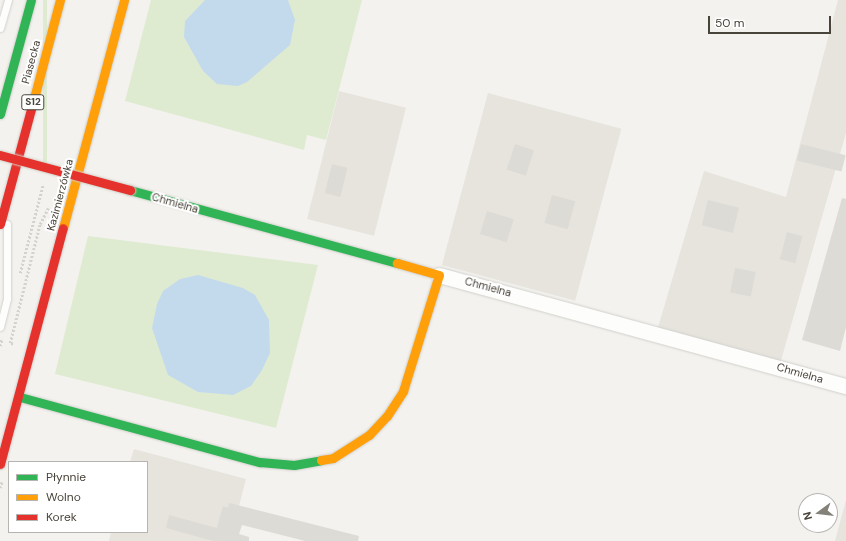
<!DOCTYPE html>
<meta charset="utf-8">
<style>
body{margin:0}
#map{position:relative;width:846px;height:541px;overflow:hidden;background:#f3f2ee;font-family:"DM Sans",sans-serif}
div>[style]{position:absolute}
.residential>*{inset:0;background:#e6e4dd;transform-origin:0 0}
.green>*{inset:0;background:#dfebd1;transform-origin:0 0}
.water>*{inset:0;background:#c3daed}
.building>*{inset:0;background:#dddbd6;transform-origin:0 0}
.path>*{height:2.5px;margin-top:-1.25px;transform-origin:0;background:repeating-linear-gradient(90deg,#d3d2cc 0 2px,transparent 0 4px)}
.roads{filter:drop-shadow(0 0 1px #d1d0cc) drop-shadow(0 0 1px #d1d0cc)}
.lane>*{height:7px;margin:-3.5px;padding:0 3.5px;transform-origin:3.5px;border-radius:3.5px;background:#fdfdfc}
.street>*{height:15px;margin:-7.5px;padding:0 7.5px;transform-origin:7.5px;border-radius:7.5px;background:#fdfdfc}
.fast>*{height:9px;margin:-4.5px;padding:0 4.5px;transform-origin:4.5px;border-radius:4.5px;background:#30b455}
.slow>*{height:9px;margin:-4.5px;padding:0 4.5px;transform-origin:4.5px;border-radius:4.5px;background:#ff9f0a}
.jam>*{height:9px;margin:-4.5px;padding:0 4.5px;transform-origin:4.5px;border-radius:4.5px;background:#e5322d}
.bridges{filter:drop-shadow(0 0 1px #d1cfc6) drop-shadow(0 0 1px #d1cfc6)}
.jam-bridge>*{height:9px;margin:-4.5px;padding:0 4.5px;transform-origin:4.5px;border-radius:4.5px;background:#e5322d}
span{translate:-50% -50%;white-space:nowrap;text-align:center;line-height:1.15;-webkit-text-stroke:4px #fff;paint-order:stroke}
.shield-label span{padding:1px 3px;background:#fff;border:1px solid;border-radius:3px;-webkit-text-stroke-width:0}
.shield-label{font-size:10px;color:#49443a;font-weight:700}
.street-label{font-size:11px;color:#49443a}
.legend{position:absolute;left:8px;top:461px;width:140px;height:72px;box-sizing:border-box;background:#fff;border:1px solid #b6b4b0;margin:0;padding:5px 7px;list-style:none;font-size:12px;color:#49443a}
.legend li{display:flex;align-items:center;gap:8px;height:20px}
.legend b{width:20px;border:1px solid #b6b4b0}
.north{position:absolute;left:798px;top:493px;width:40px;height:40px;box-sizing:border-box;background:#fff;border:1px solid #b6b4b0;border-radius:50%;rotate:255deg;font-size:11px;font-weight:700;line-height:16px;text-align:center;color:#49443a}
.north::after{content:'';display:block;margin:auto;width:14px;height:18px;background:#848179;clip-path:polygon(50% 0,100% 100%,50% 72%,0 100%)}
.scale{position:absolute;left:708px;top:16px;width:123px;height:18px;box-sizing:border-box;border:2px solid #49443a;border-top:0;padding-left:5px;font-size:12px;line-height:14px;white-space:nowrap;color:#49443a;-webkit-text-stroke:3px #fff;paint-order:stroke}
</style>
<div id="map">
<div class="residential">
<i style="clip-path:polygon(838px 0,846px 0,846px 133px,780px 364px,657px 331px,704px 171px,786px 197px)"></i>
<i style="left:339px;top:91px;width:69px;height:132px;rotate:14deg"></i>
<i style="left:488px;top:93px;width:138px;height:178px;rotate:15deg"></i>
<i style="clip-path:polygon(134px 449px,246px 479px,230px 541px,109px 541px,111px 532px,147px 532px,147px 462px,130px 462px)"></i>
<i style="clip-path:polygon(846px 500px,846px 541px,835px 541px)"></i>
</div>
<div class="green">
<i style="left:43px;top:0;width:4px;height:169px"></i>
<i style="clip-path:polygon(151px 0,362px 0,326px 140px,307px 135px,304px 150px,125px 101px)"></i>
<i style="clip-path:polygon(88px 236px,318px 265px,276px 428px,55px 374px)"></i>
</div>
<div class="water">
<i style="clip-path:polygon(205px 0,288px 0,295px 20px,290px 45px,247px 82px,238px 86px,217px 84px,203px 71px,184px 37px,185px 21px)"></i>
<i style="clip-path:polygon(198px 275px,243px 288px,255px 295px,269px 320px,270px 353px,262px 370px,251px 386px,233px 395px,198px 392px,168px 375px,152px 328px,157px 304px,163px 291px,180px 279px)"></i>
</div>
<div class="building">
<i style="left:515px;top:144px;width:20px;height:27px;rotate:18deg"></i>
<i style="left:801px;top:144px;width:46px;height:17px;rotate:14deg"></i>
<i style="left:332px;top:164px;width:16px;height:30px;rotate:14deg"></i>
<i style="left:552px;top:195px;width:24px;height:29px;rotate:15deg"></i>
<i style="clip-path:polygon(842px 198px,846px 199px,846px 327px,840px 351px,802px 340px)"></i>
<i style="left:708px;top:200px;width:32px;height:26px;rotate:14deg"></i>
<i style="left:487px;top:211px;width:28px;height:24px;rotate:17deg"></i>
<i style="left:787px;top:232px;width:16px;height:28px;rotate:15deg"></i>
<i style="left:735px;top:268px;width:21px;height:25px;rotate:11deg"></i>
<i style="clip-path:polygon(229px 503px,359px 536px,358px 541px,305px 541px,242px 525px,239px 534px,249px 537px,249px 541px,213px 541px,166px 528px,169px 515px,217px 528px,223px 506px,228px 508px)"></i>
</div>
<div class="path">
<i style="left:20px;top:273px;width:91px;rotate:-75.4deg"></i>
<i style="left:13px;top:344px;width:3px;rotate:-162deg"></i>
<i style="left:10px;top:343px;width:123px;rotate:-75.9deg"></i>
<i style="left:40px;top:224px;width:18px;rotate:-63deg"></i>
<i style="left:0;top:346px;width:8px;rotate:-76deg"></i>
<i style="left:0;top:488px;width:7px;rotate:-74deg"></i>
</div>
<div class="roads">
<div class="lane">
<i style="left:0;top:28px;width:29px;rotate:-74deg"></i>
<i style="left:0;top:327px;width:30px;rotate:-76deg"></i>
<i style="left:7px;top:298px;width:74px;rotate:-90deg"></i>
</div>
<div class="street">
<i style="left:439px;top:275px;width:422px;rotate:15.3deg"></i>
</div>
<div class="fast">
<i style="left:0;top:114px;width:118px;rotate:-74.8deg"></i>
<i style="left:130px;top:190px;width:277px;rotate:15.3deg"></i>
<i style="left:20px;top:397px;width:249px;rotate:15.2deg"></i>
<i style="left:260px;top:462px;width:34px;rotate:5deg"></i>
<i style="left:294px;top:465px;width:27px;rotate:-10deg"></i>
</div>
<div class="slow">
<i style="left:33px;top:102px;width:106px;rotate:-75.2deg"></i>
<i style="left:63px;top:228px;width:236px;rotate:-75deg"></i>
<i style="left:321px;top:460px;width:12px;rotate:-9deg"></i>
<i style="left:333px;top:458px;width:43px;rotate:-32.6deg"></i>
<i style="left:369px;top:435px;width:26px;rotate:-47deg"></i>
<i style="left:387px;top:416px;width:30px;rotate:-57deg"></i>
<i style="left:403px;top:391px;width:121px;rotate:-72.8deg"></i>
<i style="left:439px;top:275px;width:44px;rotate:-164.1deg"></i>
</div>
<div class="jam">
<i style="left:0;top:224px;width:126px;rotate:-74.9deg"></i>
<i style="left:0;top:464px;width:244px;rotate:-75.1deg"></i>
</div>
</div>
<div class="bridges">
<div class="jam-bridge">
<i style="left:0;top:155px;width:135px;rotate:15.1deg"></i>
</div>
</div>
<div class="shield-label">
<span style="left:33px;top:102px">S12</span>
</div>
<div class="street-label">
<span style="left:31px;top:62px;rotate:-75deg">Piasecka</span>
<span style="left:60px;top:195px;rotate:-75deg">Kazimierzówka</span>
<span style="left:175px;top:203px;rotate:16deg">Chmielna</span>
<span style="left:488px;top:287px;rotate:15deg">Chmielna</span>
<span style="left:800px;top:373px;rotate:16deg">Chmielna</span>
</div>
<ul class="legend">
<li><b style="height:5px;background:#30b455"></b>Płynnie</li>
<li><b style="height:5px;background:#ff9f0a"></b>Wolno</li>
<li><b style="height:5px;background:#e5322d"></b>Korek</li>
</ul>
<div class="north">N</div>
<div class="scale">50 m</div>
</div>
